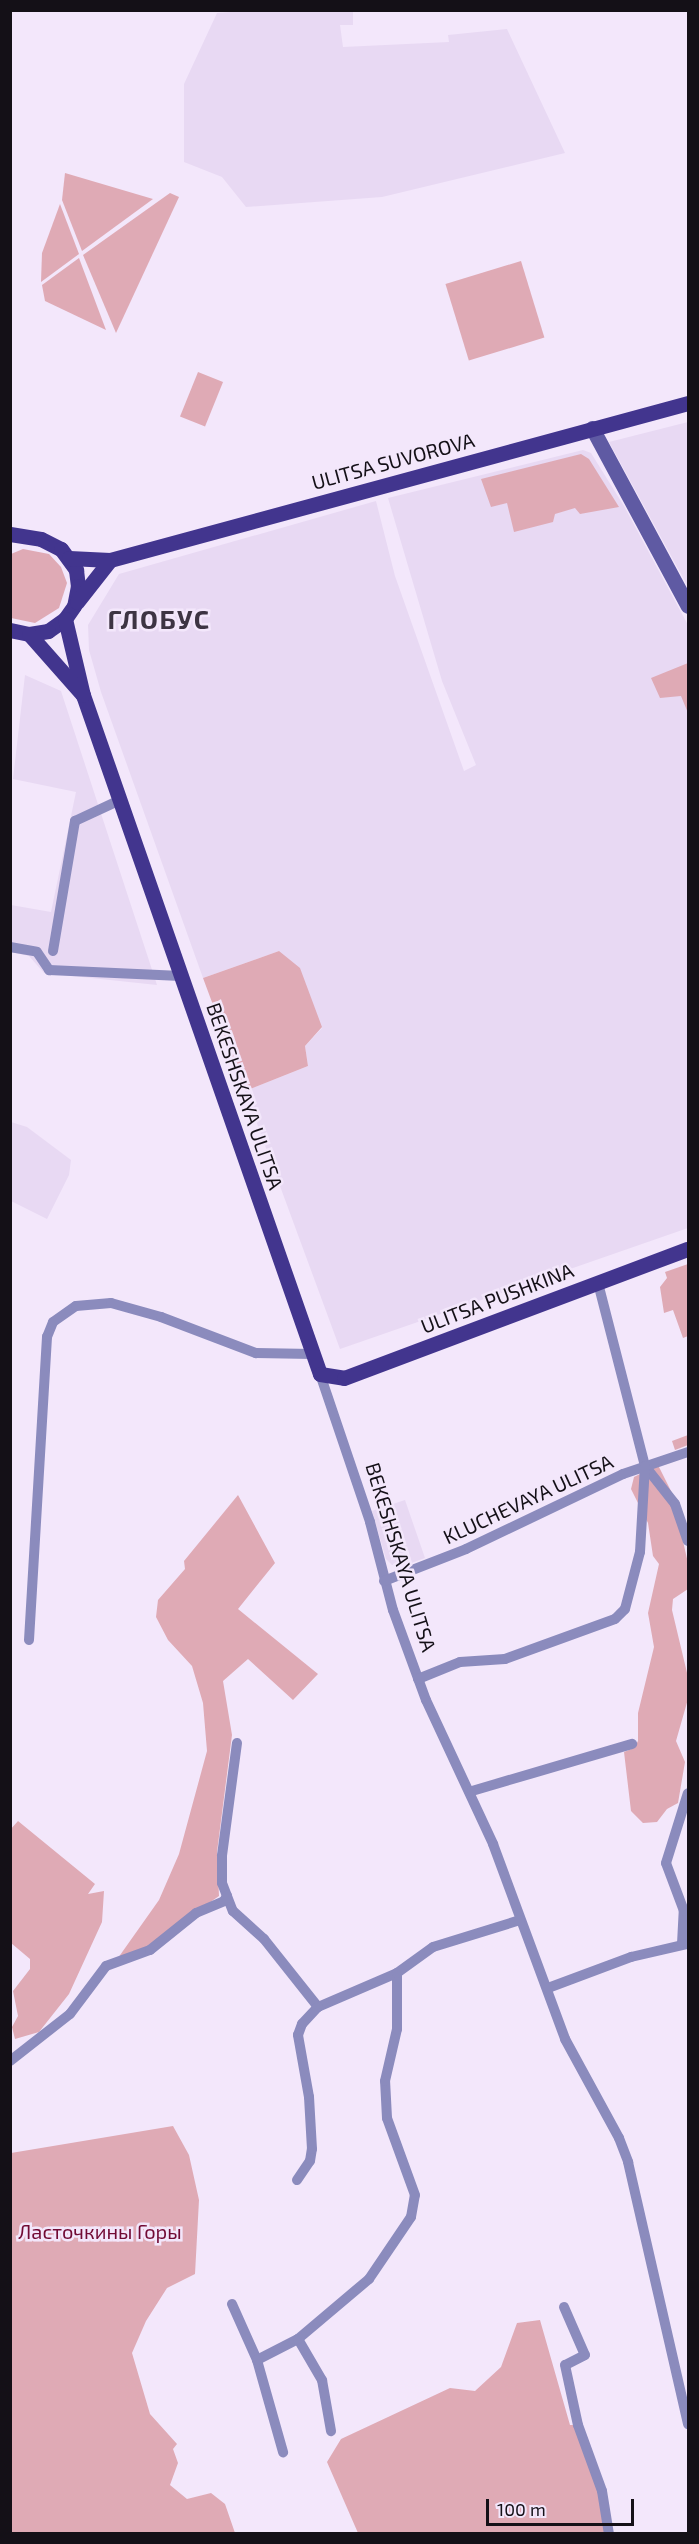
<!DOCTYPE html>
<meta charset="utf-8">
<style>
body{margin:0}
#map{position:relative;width:699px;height:2544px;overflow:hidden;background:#f3e7fb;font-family:"Exo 2",sans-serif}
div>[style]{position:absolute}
.built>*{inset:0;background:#e8d9f3}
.green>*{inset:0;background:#dfaab5;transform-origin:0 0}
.street>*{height:10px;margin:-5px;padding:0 5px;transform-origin:5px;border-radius:5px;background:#8b8bbd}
.secondary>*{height:15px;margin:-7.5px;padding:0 7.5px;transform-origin:7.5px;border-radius:7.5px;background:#5f5aa3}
.primary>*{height:15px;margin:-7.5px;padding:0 7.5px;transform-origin:7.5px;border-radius:7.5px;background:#42358e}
span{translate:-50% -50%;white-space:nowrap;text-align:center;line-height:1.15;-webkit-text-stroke:5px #f3e7fb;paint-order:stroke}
.street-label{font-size:20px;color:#141017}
.park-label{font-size:20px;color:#710a34}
.district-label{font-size:26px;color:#3d3443;font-weight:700;letter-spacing:1.5px}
.frame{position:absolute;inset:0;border:12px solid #141017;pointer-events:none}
.scale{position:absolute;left:486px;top:2499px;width:148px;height:27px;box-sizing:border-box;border:3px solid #141017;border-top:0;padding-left:8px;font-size:18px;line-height:21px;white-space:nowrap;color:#141017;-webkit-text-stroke:4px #f3e7fb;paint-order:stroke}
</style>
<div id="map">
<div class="built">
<i style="clip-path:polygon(244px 11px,353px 11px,353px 25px,340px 25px,343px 47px,449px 42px,448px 35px,507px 29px,565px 153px,382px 197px,246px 207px,222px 177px,184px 162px,184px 84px,217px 13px)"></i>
<i style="clip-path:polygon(688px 422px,688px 587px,609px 442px)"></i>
<i style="clip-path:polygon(583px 450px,591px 453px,624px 506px,688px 625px,688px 1228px,340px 1349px,245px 1091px,308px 1066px,305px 1046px,322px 1028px,279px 951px,203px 978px,101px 692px,89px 650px,88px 625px,119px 574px,376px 501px,395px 576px,464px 771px,476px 765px,442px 681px,388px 498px)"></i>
<i style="clip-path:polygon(25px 675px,61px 691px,157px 985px,44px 973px,29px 956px,11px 952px,11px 905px,51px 912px,76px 792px,13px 779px)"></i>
<i style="clip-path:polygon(11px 1122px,27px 1127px,71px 1160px,69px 1175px,47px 1219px,11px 1201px)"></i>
<i style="clip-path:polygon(405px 1500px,425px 1558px,406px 1565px,392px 1565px,386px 1559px,372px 1511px)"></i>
</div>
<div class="green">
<i style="clip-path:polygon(65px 173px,153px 199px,82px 251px,62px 200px)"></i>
<i style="clip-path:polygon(170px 193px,179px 197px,116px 333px,83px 255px)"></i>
<i style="clip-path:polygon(60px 204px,79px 254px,41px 282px,42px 253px)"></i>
<i style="clip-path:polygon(79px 258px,106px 330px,45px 301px,42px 285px)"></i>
<i style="left:521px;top:261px;width:80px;height:79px;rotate:73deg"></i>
<i style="left:198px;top:372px;width:27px;height:48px;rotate:22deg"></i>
<i style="clip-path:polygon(581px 454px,589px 459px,619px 507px,580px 514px,575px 508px,555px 514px,553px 522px,514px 532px,507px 503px,491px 507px,481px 479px)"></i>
<i style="clip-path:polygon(23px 549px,49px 554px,61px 567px,67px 583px,59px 608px,35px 623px,11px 618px,11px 554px)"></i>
<i style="clip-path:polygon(688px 663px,688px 713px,681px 696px,660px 698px,651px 678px)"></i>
<i style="clip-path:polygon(279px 951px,300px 968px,322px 1027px,305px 1046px,308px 1066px,245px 1091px,203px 978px)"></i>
<i style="clip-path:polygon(688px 1264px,688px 1336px,683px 1338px,673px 1310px,664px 1313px,660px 1287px,667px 1278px,665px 1272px)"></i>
<i style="clip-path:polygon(688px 1435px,688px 1445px,675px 1450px,672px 1441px)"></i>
<i style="clip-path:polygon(658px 1465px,672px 1493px,688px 1563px,688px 1589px,673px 1599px,672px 1610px,688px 1677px,688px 1699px,676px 1741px,685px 1762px,678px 1803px,667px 1809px,657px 1822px,643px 1823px,631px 1811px,624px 1752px,634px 1748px,638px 1741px,638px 1713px,654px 1647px,648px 1613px,659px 1564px,653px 1556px,648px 1523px,631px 1489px,634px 1477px)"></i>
<i style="clip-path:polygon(238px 1495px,275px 1563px,238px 1609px,318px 1674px,293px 1700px,248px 1659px,223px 1681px,232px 1735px,217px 1852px,219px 1896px,146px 1947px,118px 1958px,159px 1900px,179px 1854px,207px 1751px,203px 1703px,192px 1666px,168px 1640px,156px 1617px,158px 1600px,185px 1569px,184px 1561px)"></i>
<i style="clip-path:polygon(18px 1821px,95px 1884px,88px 1894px,104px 1891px,102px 1922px,69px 1994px,39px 2032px,15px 2039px,12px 2027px,18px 2016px,13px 1991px,30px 1969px,30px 1959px,11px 1943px,10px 1830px)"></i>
<i style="clip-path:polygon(173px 2126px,189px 2155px,199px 2200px,195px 2274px,167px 2288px,146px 2321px,132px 2353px,150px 2414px,177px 2444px,173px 2449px,178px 2463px,170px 2485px,187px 2499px,211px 2493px,225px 2504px,235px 2533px,11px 2533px,11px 2153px)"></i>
<i style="clip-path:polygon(540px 2320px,570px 2425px,578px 2425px,610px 2533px,358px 2533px,327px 2462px,341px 2439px,450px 2388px,475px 2391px,501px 2367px,517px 2323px)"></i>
</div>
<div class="street">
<i style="left:10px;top:947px;width:27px;rotate:10deg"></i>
<i style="left:37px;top:952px;width:22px;rotate:56deg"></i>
<i style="left:49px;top:970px;width:132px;rotate:2.6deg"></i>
<i style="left:53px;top:951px;width:132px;rotate:-80.4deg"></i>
<i style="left:75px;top:821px;width:50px;rotate:-25deg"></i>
<i style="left:598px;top:1283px;width:189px;rotate:75.6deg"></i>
<i style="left:645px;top:1466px;width:48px;rotate:51.7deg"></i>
<i style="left:675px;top:1504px;width:39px;rotate:71deg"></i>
<i style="left:320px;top:1374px;width:156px;rotate:71.3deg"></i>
<i style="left:370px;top:1522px;width:91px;rotate:75.4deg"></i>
<i style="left:393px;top:1610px;width:96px;rotate:69.9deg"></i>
<i style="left:426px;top:1700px;width:159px;rotate:65deg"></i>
<i style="left:493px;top:1844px;width:208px;rotate:69.7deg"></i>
<i style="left:565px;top:2039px;width:113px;rotate:61.4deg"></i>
<i style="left:619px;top:2138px;width:26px;rotate:69deg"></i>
<i style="left:628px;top:2162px;width:269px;rotate:77.1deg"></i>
<i style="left:384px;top:1581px;width:88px;rotate:-21.3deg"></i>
<i style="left:466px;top:1549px;width:174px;rotate:-25.5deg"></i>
<i style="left:623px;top:1474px;width:69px;rotate:-18.7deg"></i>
<i style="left:29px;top:1640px;width:304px;rotate:-86.6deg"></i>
<i style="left:47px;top:1337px;width:16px;rotate:-68deg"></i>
<i style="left:53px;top:1322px;width:28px;rotate:-35deg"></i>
<i style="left:76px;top:1306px;width:35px;rotate:-5deg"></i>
<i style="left:111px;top:1303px;width:52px;rotate:15.6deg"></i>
<i style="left:161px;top:1317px;width:102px;rotate:20.8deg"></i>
<i style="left:256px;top:1353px;width:56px;rotate:1deg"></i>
<i style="left:418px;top:1679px;width:45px;rotate:-22deg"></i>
<i style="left:460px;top:1662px;width:45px;rotate:-3.8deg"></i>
<i style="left:505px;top:1659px;width:117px;rotate:-20deg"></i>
<i style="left:615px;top:1619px;width:14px;rotate:-45deg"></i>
<i style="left:625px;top:1609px;width:59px;rotate:-75.3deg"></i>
<i style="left:640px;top:1552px;width:86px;rotate:-86.7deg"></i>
<i style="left:237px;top:1743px;width:114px;rotate:97.6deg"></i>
<i style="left:222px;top:1856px;width:27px;rotate:90deg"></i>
<i style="left:222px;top:1883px;width:30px;rotate:69deg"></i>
<i style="left:233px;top:1911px;width:42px;rotate:42.1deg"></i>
<i style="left:264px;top:1939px;width:87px;rotate:51.5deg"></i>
<i style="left:318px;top:2007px;width:86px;rotate:-23.3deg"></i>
<i style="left:472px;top:1791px;width:167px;rotate:-16.4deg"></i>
<i style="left:682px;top:1944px;width:33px;rotate:-87deg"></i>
<i style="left:684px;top:1911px;width:51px;rotate:-110.6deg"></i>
<i style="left:666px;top:1863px;width:73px;rotate:-72.6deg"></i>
<i style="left:548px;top:1988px;width:89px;rotate:-20.5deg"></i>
<i style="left:631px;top:1957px;width:57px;rotate:-13.1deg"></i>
<i style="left:10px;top:2061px;width:76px;rotate:-38.1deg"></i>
<i style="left:70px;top:2014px;width:60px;rotate:-53.1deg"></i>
<i style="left:106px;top:1966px;width:47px;rotate:-20deg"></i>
<i style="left:150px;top:1950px;width:59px;rotate:-38.8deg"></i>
<i style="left:196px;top:1913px;width:30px;rotate:-23deg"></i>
<i style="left:224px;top:1901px;width:6px;rotate:-59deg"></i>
<i style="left:297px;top:2180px;width:23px;rotate:-56deg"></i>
<i style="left:310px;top:2161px;width:12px;rotate:-81deg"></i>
<i style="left:312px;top:2149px;width:52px;rotate:-93.3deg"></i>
<i style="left:309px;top:2097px;width:63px;rotate:-100.1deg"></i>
<i style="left:298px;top:2035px;width:12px;rotate:-70deg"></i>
<i style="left:302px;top:2024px;width:23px;rotate:-47deg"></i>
<i style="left:232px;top:2304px;width:61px;rotate:65.9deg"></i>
<i style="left:257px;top:2360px;width:96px;rotate:74.2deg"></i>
<i style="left:564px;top:2307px;width:52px;rotate:66.4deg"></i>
<i style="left:585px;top:2355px;width:22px;rotate:153deg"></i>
<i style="left:565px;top:2365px;width:61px;rotate:77.8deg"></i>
<i style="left:578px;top:2425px;width:70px;rotate:70deg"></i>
<i style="left:602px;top:2491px;width:44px;rotate:80.8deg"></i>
<i style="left:298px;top:2339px;width:48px;rotate:59.7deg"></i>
<i style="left:322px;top:2380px;width:52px;rotate:80deg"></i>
<i style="left:257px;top:2360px;width:46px;rotate:-27.1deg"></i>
<i style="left:298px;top:2339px;width:93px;rotate:-40.2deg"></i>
<i style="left:369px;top:2279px;width:75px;rotate:-55.9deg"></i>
<i style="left:411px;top:2217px;width:22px;rotate:-80deg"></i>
<i style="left:415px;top:2195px;width:82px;rotate:-110deg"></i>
<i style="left:387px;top:2118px;width:37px;rotate:-93deg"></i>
<i style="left:385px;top:2081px;width:53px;rotate:-77deg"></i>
<i style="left:397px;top:2029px;width:56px;rotate:-90deg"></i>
<i style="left:397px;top:1973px;width:44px;rotate:-35.8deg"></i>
<i style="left:433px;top:1947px;width:91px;rotate:-17.2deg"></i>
</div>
<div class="secondary">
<i style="left:592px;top:428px;width:202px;rotate:61.7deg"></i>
</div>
<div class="primary">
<i style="left:10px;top:534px;width:31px;rotate:9deg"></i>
<i style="left:41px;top:539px;width:22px;rotate:27deg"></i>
<i style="left:61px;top:549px;width:26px;rotate:54deg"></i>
<i style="left:76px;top:570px;width:16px;rotate:83deg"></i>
<i style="left:78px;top:586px;width:20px;rotate:101deg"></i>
<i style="left:74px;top:606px;width:16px;rotate:125deg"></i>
<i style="left:65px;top:619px;width:21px;rotate:145deg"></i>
<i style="left:48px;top:631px;width:19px;rotate:171deg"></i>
<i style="left:29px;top:634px;width:19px;rotate:-168deg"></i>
<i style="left:69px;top:558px;width:41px;rotate:2.8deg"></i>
<i style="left:110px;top:560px;width:599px;rotate:-15.2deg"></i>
<i style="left:77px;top:602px;width:53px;rotate:-51.8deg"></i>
<i style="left:65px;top:619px;width:78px;rotate:76.7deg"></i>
<i style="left:83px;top:695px;width:719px;rotate:70.76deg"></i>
<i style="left:320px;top:1374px;width:24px;rotate:9deg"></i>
<i style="left:344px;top:1378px;width:367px;rotate:-20.6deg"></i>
<i style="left:29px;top:634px;width:81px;rotate:48.5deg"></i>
</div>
<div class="street-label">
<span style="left:393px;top:461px;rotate:-15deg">ULITSA SUVOROVA</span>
<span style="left:245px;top:1096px;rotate:71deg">BEKESHSKAYA ULITSA</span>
<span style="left:497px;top:1298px;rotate:-21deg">ULITSA PUSHKINA</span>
<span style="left:528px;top:1499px;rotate:-25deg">KLUCHEVAYA ULITSA</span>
<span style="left:401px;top:1557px;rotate:73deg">BEKESHSKAYA ULITSA</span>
</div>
<div class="park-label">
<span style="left:100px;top:2231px">Ласточкины Горы</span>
</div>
<div class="district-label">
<span style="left:159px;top:619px">ГЛОБУС</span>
</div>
<div class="frame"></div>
<div class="scale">100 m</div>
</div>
